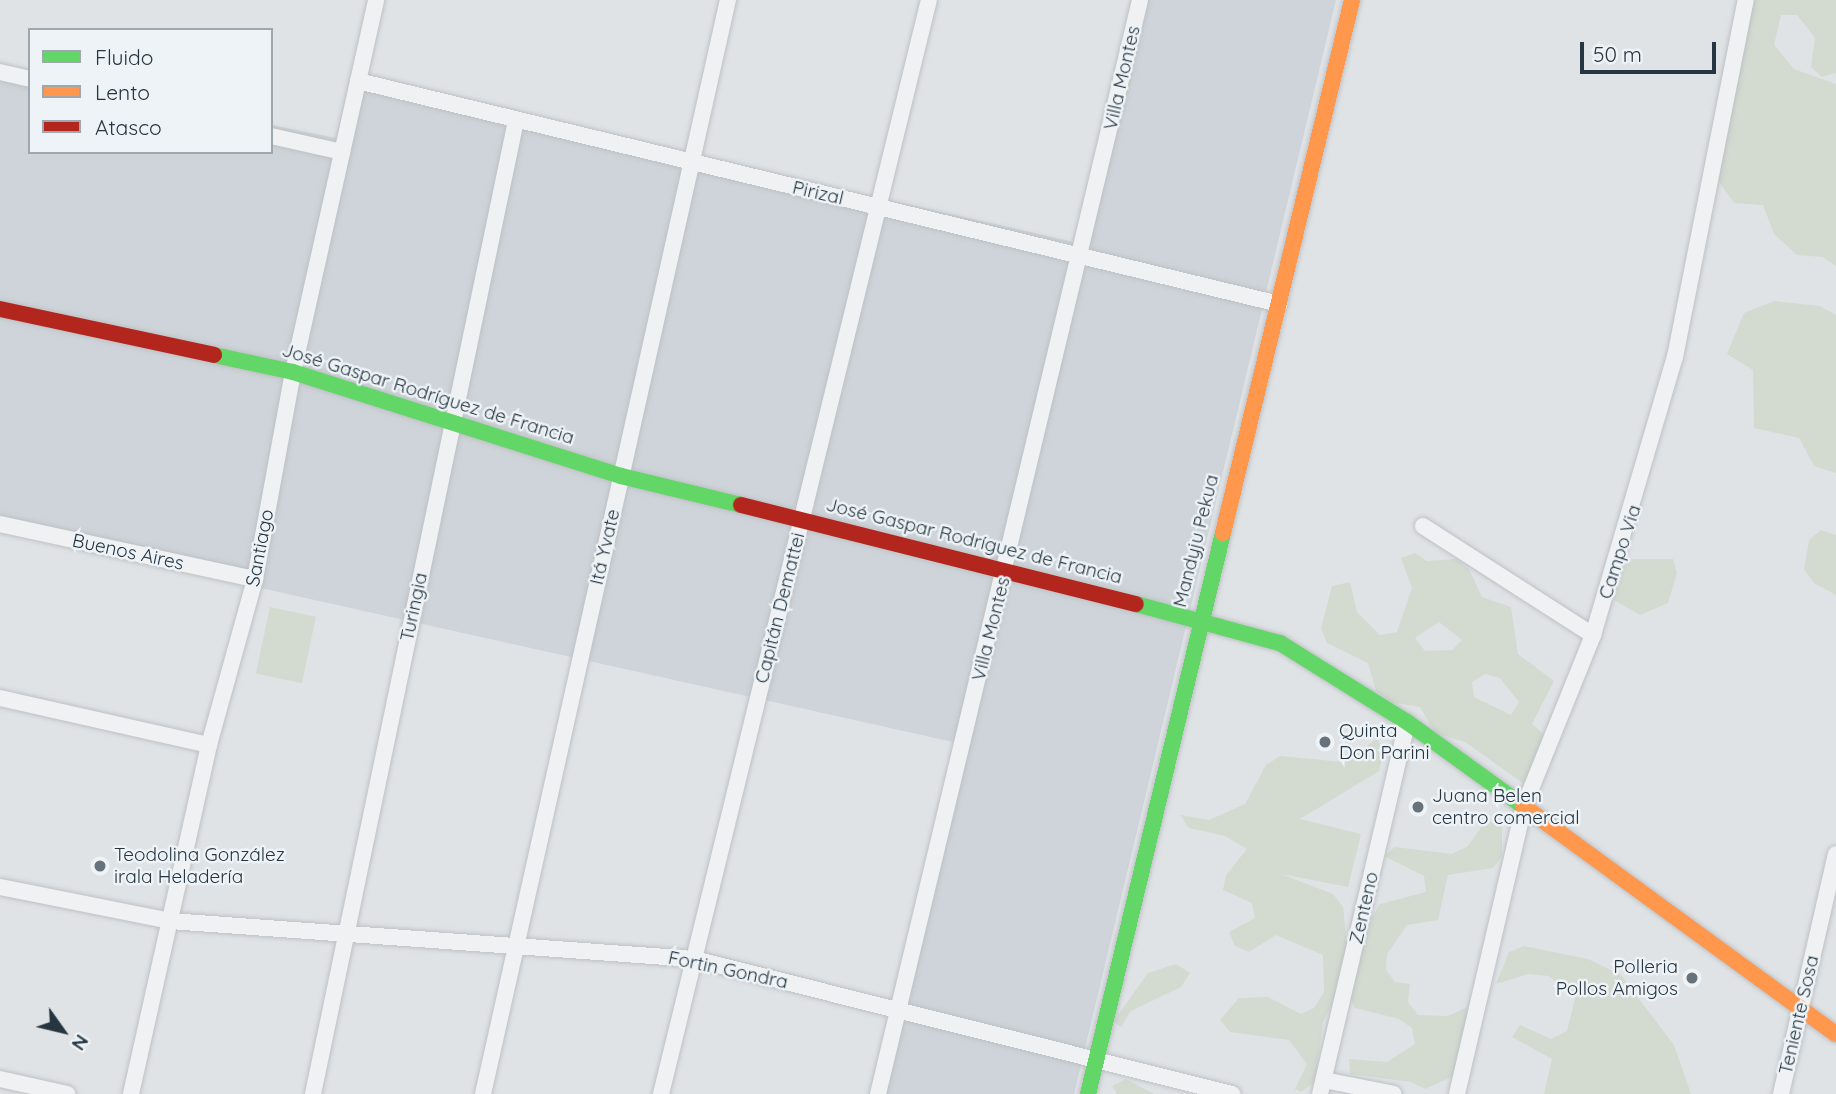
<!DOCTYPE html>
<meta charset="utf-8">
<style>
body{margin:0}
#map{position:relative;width:1836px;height:1094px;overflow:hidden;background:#e0e3e6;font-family:Quicksand,sans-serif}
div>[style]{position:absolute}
.built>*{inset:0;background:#ced4d9}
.green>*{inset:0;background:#d3dad0;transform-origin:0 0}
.roads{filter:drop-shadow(0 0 2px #bec1c4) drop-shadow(0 0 2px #bec1c4)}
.street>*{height:16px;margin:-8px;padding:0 8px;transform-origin:8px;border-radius:8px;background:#f0f1f2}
.fast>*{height:16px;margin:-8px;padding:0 8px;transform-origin:8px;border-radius:8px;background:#63d668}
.slow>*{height:16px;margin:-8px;padding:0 8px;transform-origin:8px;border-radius:8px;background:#ff974d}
.jam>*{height:16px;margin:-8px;padding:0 8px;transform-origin:8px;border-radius:8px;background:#b3261e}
.dots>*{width:19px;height:19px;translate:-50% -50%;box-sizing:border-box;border:4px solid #edf3f6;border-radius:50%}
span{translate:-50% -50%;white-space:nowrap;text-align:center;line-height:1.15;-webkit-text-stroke:5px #edf3f6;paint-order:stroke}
.street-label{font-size:19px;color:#263540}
.poi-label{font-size:19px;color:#263540}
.left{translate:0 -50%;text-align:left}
.right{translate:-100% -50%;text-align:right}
.legend{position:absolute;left:28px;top:28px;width:245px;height:126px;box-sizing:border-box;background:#edf3f6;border:2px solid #9da7ad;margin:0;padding:9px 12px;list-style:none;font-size:21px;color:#263540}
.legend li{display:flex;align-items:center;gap:14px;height:35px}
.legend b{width:35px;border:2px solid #9da7ad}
.north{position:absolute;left:28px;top:996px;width:70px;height:70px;-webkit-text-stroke:5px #edf3f6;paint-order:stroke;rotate:124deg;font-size:19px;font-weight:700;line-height:28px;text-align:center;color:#263540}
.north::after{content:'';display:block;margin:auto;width:24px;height:32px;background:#263540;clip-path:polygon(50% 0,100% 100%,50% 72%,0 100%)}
.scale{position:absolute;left:1580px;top:42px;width:136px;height:32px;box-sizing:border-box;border:4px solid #263540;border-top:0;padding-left:9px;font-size:21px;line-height:24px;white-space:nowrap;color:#263540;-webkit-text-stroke:5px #edf3f6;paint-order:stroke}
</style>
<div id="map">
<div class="built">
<i style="clip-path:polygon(1142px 0,1336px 0,1074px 1094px,877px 1094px,962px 744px,0 530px,0 70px,30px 76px,30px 152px,271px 152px,271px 125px,336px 138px,350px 79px,1083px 244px)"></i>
</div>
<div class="green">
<i style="clip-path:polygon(1747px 0,1836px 0,1836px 73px,1822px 77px,1811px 67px,1815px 38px,1797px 15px,1781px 15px,1774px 45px,1794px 69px,1836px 84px,1836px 266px,1823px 257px,1797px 255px,1774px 234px,1763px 205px,1734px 203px,1717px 179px,1715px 164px,1745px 47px)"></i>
<i style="clip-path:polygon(1774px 301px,1820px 306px,1836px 315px,1836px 473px,1814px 466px,1799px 438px,1754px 428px,1753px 370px,1727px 354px,1744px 313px)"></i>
<i style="clip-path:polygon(1821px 530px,1836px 535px,1836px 595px,1814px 583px,1804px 569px,1809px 540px)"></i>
<i style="clip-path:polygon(evenodd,1415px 553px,1427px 561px,1456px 559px,1469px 569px,1482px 597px,1511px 607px,1518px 654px,1554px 681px,1532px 724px,1554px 743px,1554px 759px,1524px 784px,1465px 742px,1435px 733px,1420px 707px,1390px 702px,1376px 691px,1368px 663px,1327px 643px,1321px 628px,1332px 586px,1350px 582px,1357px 612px,1380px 635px,1397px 632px,1412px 588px,1401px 558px,1415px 553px,1439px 622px,1462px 640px,1452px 650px,1425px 651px,1415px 638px,1439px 622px,1415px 553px,1485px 674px,1500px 678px,1519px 702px,1511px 715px,1474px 697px,1472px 682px,1485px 674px)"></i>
<i style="clip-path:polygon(1626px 559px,1673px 559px,1677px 573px,1668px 603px,1640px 615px,1614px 600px,1619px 563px)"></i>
<i style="left:270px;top:607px;width:47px;height:68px;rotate:12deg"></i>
<i style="clip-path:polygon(1377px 739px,1384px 752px,1379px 771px,1300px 819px,1361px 834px,1348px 887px,1281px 874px,1333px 894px,1343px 907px,1348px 954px,1380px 904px,1426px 892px,1424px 876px,1384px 856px,1395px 847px,1452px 854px,1468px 846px,1486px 820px,1502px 826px,1502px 856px,1493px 868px,1448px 875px,1438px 920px,1407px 925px,1387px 954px,1386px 970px,1395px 982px,1410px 984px,1408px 1002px,1418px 1015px,1448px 1016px,1476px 1003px,1458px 1074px,1425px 1089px,1411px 1082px,1350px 1074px,1349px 1059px,1387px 1062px,1415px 1044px,1412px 1028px,1399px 1019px,1355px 1008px,1343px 982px,1323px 1022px,1315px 1082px,1301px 1092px,1295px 1089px,1307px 1064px,1289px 1040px,1230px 1032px,1220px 1020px,1239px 998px,1268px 997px,1301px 1014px,1314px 1008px,1324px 992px,1323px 955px,1276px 935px,1249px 952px,1235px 946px,1229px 932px,1255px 918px,1252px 903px,1223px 890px,1226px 875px,1247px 849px,1225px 836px,1189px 828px,1180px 815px,1209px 820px,1245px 804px,1266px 765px,1280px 756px,1343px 762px)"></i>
<i style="clip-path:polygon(1524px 946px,1588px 959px,1621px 975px,1674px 1045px,1691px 1094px,1544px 1094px,1552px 1059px,1512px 1037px,1520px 1025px,1551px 1039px,1567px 1031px,1575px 998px,1549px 976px,1528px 974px,1496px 984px,1509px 952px)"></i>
<i style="clip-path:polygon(1176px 964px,1190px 973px,1181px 987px,1131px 1011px,1121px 1027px,1113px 1022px,1148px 973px)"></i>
<i style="clip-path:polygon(1126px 1079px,1154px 1094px,1117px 1094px,1112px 1086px)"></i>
</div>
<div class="roads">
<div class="street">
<i style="left:0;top:72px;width:31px;rotate:13deg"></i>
<i style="left:358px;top:81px;width:948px;rotate:13.61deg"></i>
<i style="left:271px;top:136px;width:73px;rotate:12.7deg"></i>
<i style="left:0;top:524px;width:261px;rotate:12.2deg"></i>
<i style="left:1423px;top:526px;width:202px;rotate:32.7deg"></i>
<i style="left:0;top:698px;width:214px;rotate:12.7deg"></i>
<i style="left:0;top:887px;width:173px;rotate:11.3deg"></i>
<i style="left:170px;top:921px;width:525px;rotate:4.15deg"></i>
<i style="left:694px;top:959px;width:555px;rotate:14.09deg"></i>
<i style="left:0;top:1079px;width:69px;rotate:12.6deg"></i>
<i style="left:1324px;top:1080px;width:71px;rotate:11.3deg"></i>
<i style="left:131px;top:1094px;width:358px;rotate:-77.4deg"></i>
<i style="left:209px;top:745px;width:172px;rotate:-74.5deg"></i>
<i style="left:255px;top:579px;width:210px;rotate:-79.6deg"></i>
<i style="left:293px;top:372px;width:381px;rotate:-77.4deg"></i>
<i style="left:313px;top:1094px;width:994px;rotate:-78.22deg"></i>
<i style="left:483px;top:1094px;width:1121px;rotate:-77.38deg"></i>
<i style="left:661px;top:1094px;width:1126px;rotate:-76.24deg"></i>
<i style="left:878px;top:1094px;width:1125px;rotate:-76.53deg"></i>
<i style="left:1320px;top:1094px;width:382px;rotate:-76.8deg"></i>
<i style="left:1457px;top:1094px;width:296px;rotate:-76.9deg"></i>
<i style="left:1524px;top:806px;width:184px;rotate:-68deg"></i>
<i style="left:1593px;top:635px;width:290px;rotate:-73.6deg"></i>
<i style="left:1675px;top:357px;width:364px;rotate:-78.8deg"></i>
<i style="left:1781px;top:1094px;width:246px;rotate:-77.1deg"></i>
</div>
<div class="fast">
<i style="left:214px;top:355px;width:81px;rotate:12.1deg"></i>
<i style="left:293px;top:372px;width:344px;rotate:17.6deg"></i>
<i style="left:621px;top:476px;width:123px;rotate:13.6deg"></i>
<i style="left:1136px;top:604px;width:149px;rotate:15.2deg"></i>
<i style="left:1280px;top:643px;width:150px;rotate:31.9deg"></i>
<i style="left:1407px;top:722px;width:143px;rotate:35.9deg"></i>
<i style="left:1088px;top:1094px;width:577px;rotate:-76.47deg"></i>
</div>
<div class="slow">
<i style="left:1223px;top:533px;width:548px;rotate:-76.39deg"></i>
<i style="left:1523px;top:806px;width:387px;rotate:36.1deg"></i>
</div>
<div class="jam">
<i style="left:0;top:309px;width:219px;rotate:12.1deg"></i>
<i style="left:741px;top:505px;width:407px;rotate:14.1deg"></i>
</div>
</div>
<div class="dots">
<i style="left:1325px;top:742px;background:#67727a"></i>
<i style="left:1418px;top:807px;background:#67727a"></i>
<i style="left:100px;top:866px;background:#67727a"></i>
<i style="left:1692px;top:978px;background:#67727a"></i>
</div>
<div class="street-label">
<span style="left:1122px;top:78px;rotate:-77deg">Villa Montes</span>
<span style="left:818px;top:193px;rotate:13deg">Pirizal</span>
<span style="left:428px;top:394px;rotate:17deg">José Gaspar Rodríguez de Francia</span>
<span style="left:974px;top:541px;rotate:14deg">José Gaspar Rodríguez de Francia</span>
<span style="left:1196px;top:541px;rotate:-76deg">Mandyju Pekua</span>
<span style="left:605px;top:547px;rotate:-77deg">Itá Yvate</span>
<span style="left:260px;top:548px;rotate:-79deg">Santiago</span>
<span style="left:128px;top:552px;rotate:12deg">Buenos Aires</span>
<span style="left:1620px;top:552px;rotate:-72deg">Campo Via</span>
<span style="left:414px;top:607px;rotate:-78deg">Turingia</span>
<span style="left:780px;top:608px;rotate:-76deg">Capitán Demattei</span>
<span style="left:991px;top:629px;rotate:-76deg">Villa Montes</span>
<span style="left:1364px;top:908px;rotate:-77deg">Zenteno</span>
<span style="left:728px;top:970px;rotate:12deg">Fortin Gondra</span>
<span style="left:1799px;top:1015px;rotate:-77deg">Teniente Sosa</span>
</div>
<div class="poi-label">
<span class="left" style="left:1339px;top:742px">Quinta<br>Don Parini</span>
<span class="left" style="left:1432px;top:807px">Juana Belen<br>centro comercial</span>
<span class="left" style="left:114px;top:866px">Teodolina González<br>irala Heladería</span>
<span class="right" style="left:1678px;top:978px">Polleria<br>Pollos Amigos</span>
</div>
<ul class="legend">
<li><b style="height:9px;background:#63d668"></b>Fluido</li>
<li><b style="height:9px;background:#ff974d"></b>Lento</li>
<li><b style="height:9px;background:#b3261e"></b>Atasco</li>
</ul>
<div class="north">N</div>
<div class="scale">50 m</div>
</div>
